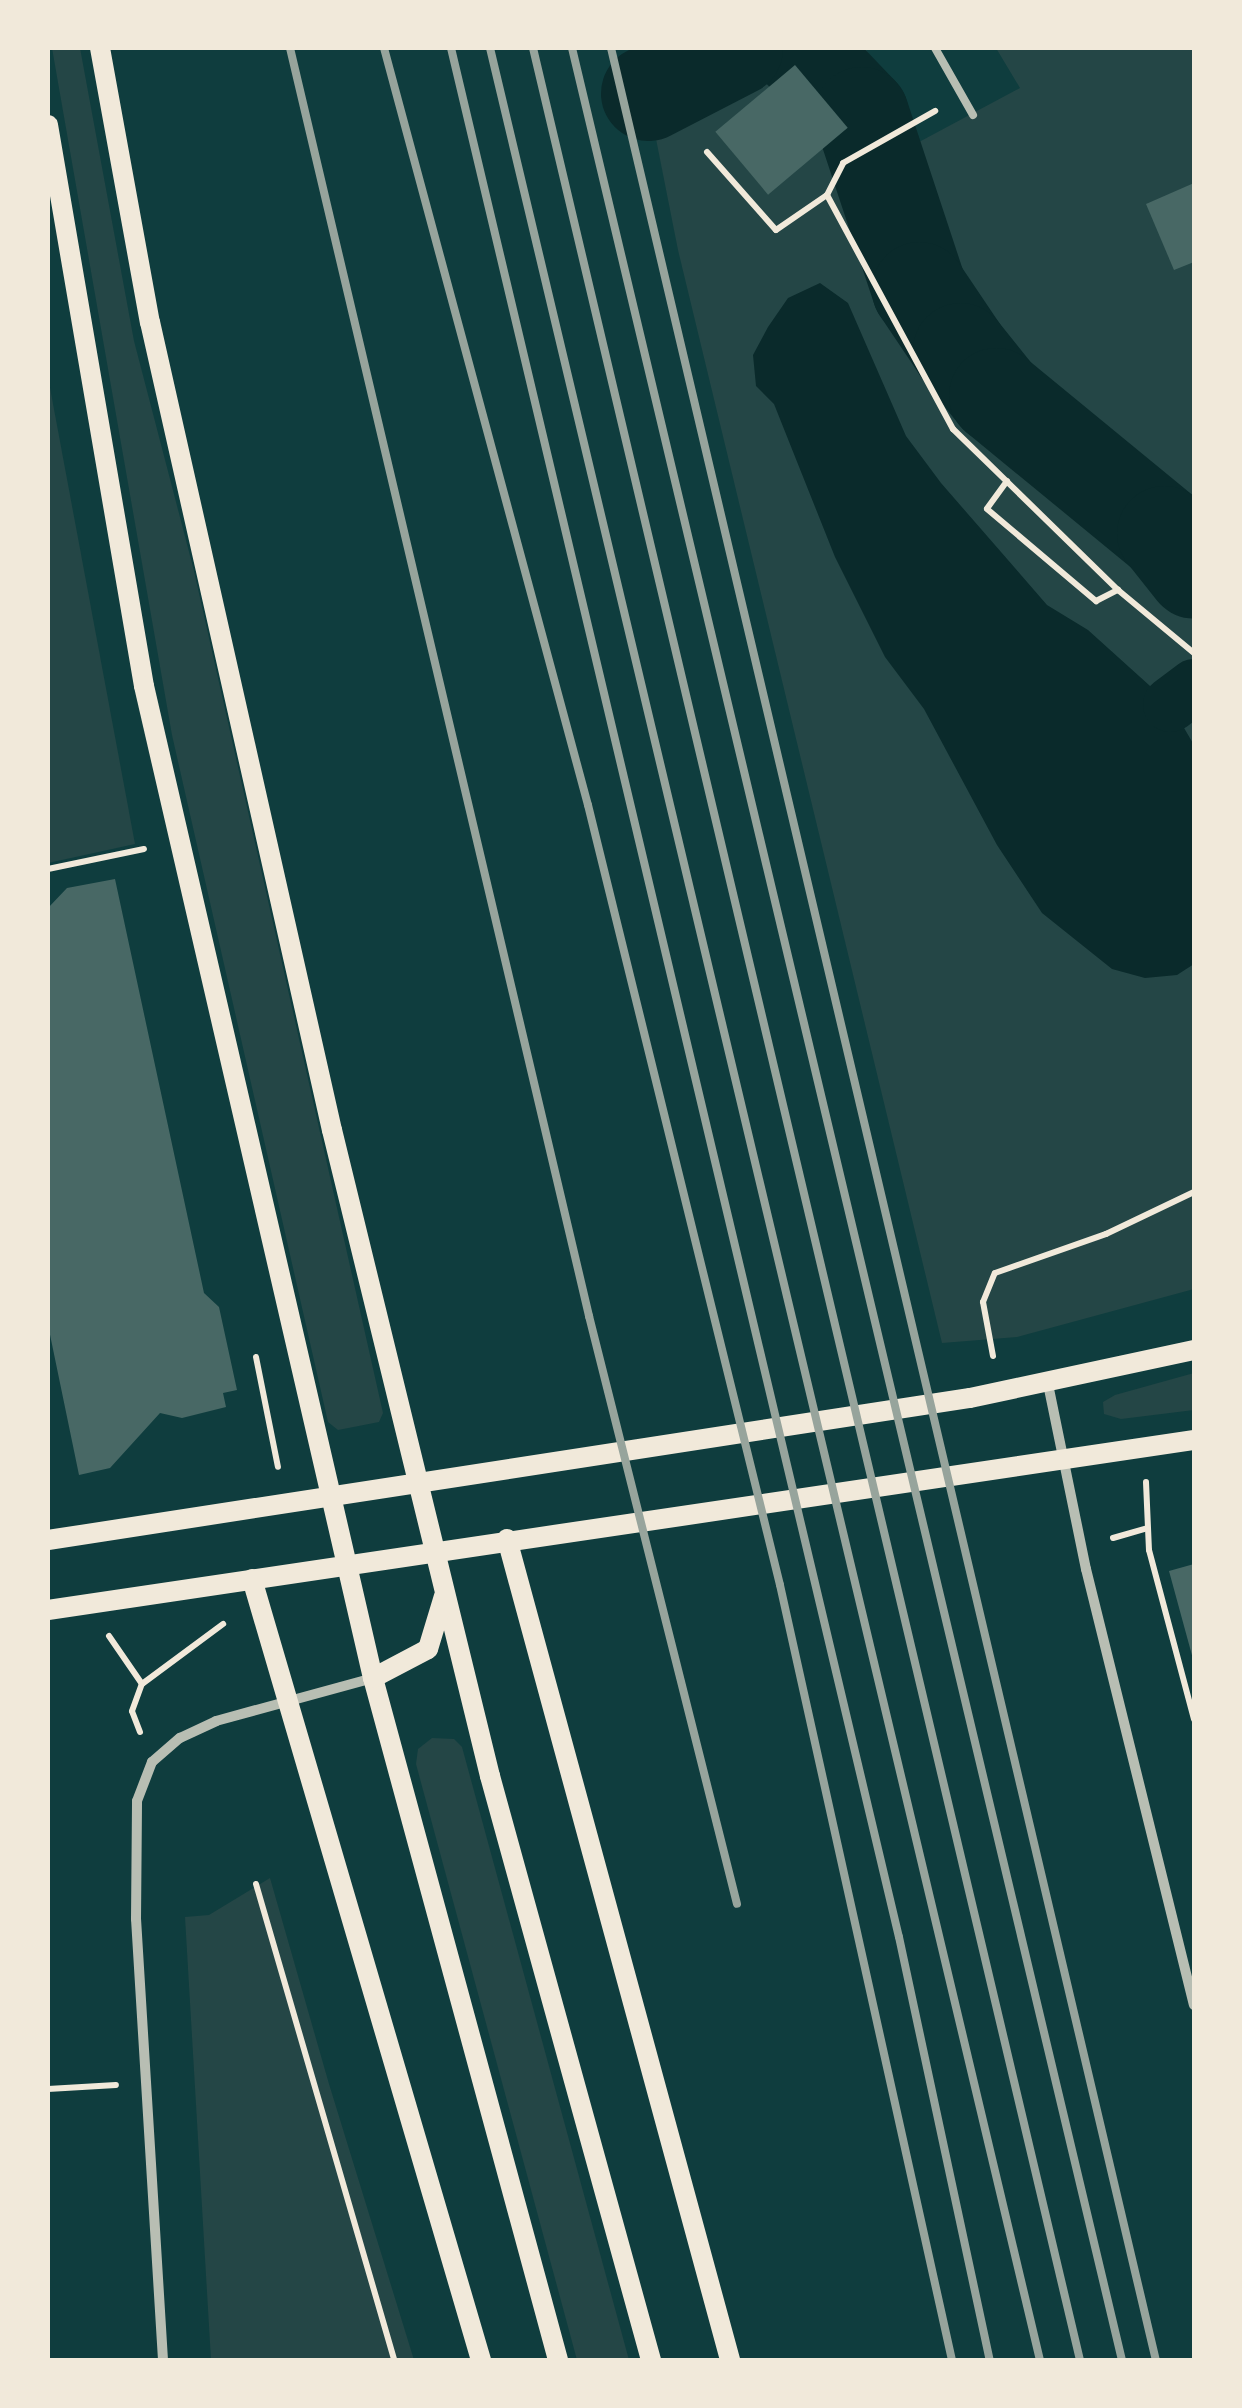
<!DOCTYPE html>
<style>
body{margin:0}
#map{position:relative;width:1242px;height:2408px;overflow:hidden;background:#0f3d3e;font-family:"Titillium Web",sans-serif}
div>[style]{position:absolute}
.green>*{inset:0;background:#244646}
.water>*{inset:0;background:#0a2a2b}
.canal>*{height:55px;margin:-27.5px;padding:0 27.5px;transform-origin:27.5px;border-radius:27.5px;background:#0a2a2b}
.river>*{height:95px;margin:-47.5px;padding:0 47.5px;transform-origin:47.5px;border-radius:47.5px;background:#0a2a2b}
.building>*{inset:0;background:#486865;transform-origin:0 0}
.path>*{height:6px;margin:-3px;padding:0 3px;transform-origin:3px;border-radius:3px;background:#f1e9da}
.service>*{height:8px;margin:-4px;padding:0 4px;transform-origin:4px;border-radius:4px;background:#b8beb3}
.minor>*{height:10px;margin:-5px;padding:0 5px;transform-origin:5px;border-radius:5px;background:#b8beb3}
.secondary>*{height:20px;margin:-10px;padding:0 10px;transform-origin:10px;border-radius:10px;background:#f1e9da}
.rail>*{height:8px;margin:-4px;padding:0 4px;transform-origin:4px;border-radius:4px;background:#97a49c}
span{translate:-50% -50%;white-space:nowrap;text-align:center;line-height:1.15;-webkit-text-stroke:8px #f1e9da;paint-order:stroke}
.frame{position:absolute;inset:0;border:50px solid #f1e9da;pointer-events:none}
</style>
<div id="map">
<div class="green">
<i style="clip-path:polygon(52px 48px,80px 48px,134px 341px,194px 571px,383px 1413px,379px 1422px,338px 1430px,328px 1422px,172px 735px)"></i>
<i style="clip-path:polygon(638px 48px,865px 48px,919px 142px,1020px 88px,996px 48px,1194px 48px,1194px 1289px,1017px 1337px,942px 1343px,678px 250px)"></i>
<i style="clip-path:polygon(48px 377px,135px 844px,48px 863px)"></i>
<i style="clip-path:polygon(1194px 1373px,1194px 1410px,1121px 1419px,1104px 1414px,1103px 1402px,1115px 1395px)"></i>
<i style="clip-path:polygon(432px 1738px,454px 1739px,462px 1747px,629px 2360px,577px 2360px,416px 1764px,418px 1749px)"></i>
<i style="clip-path:polygon(270px 1878px,329px 2084px,414px 2360px,211px 2360px,185px 1917px,209px 1915px)"></i>
</div>
<div class="water">
<i style="clip-path:polygon(820px 283px,848px 303px,906px 436px,941px 483px,1047px 605px,1088px 630px,1170px 704px,1194px 745px,1194px 964px,1177px 975px,1145px 978px,1112px 969px,1042px 913px,997px 845px,924px 709px,885px 657px,835px 557px,774px 404px,756px 386px,753px 355px,768px 327px,788px 298px)"></i>
</div>
<div class="canal">
<i style="left:1170px;top:704px;width:30px;rotate:-37deg"></i>
</div>
<div class="river">
<i style="left:798px;top:48px;width:91px;rotate:46.3deg"></i>
<i style="left:861px;top:114px;width:184px;rotate:71.7deg"></i>
<i style="left:919px;top:289px;width:73px;rotate:56.1deg"></i>
<i style="left:960px;top:350px;width:58px;rotate:51.3deg"></i>
<i style="left:996px;top:395px;width:217px;rotate:39.4deg"></i>
<i style="left:1164px;top:533px;width:48px;rotate:51.7deg"></i>
<i style="left:648px;top:93px;width:98px;rotate:-27.3deg"></i>
</div>
<div class="building">
<i style="left:795px;top:65px;width:82px;height:104px;rotate:50deg"></i>
<i style="clip-path:polygon(1194px 183px,1194px 262px,1174px 270px,1146px 204px)"></i>
<i style="clip-path:polygon(115px 879px,204px 1293px,219px 1307px,237px 1390px,223px 1393px,226px 1407px,182px 1418px,160px 1413px,110px 1468px,79px 1475px,48px 1325px,48px 908px,67px 888px)"></i>
<i style="clip-path:polygon(1194px 1564px,1194px 1659px,1193px 1659px,1169px 1571px)"></i>
</div>
<div class="path">
<i style="left:707px;top:152px;width:104px;rotate:48.5deg"></i>
<i style="left:776px;top:230px;width:62px;rotate:-34.5deg"></i>
<i style="left:827px;top:195px;width:36px;rotate:-63deg"></i>
<i style="left:843px;top:163px;width:106px;rotate:-29.5deg"></i>
<i style="left:827px;top:195px;width:266px;rotate:61.7deg"></i>
<i style="left:953px;top:429px;width:231px;rotate:44.3deg"></i>
<i style="left:1118px;top:590px;width:99px;rotate:39.7deg"></i>
<i style="left:1007px;top:481px;width:34px;rotate:126deg"></i>
<i style="left:987px;top:509px;width:143px;rotate:40.2deg"></i>
<i style="left:1096px;top:601px;width:25px;rotate:-27deg"></i>
<i style="left:48px;top:869px;width:98px;rotate:-11.8deg"></i>
<i style="left:993px;top:1356px;width:55px;rotate:-100.5deg"></i>
<i style="left:983px;top:1302px;width:31px;rotate:-68deg"></i>
<i style="left:995px;top:1273px;width:118px;rotate:-19.4deg"></i>
<i style="left:1106px;top:1234px;width:98px;rotate:-25.5deg"></i>
<i style="left:256px;top:1357px;width:112px;rotate:78.7deg"></i>
<i style="left:1146px;top:1482px;width:68px;rotate:87.5deg"></i>
<i style="left:1149px;top:1550px;width:175px;rotate:75.1deg"></i>
<i style="left:1113px;top:1538px;width:33px;rotate:-16deg"></i>
<i style="left:109px;top:1636px;width:58px;rotate:55.5deg"></i>
<i style="left:140px;top:1732px;width:22px;rotate:-111deg"></i>
<i style="left:132px;top:1711px;width:29px;rotate:-70deg"></i>
<i style="left:142px;top:1684px;width:101px;rotate:-36.5deg"></i>
<i style="left:256px;top:1884px;width:496px;rotate:73.8deg"></i>
<i style="left:48px;top:2089px;width:68px;rotate:-3.4deg"></i>
</div>
<div class="service">
<i style="left:935px;top:48px;width:77px;rotate:60.4deg"></i>
</div>
<div class="minor">
<i style="left:1048px;top:1384px;width:189px;rotate:78.4deg"></i>
<i style="left:1086px;top:1569px;width:449px;rotate:76.1deg"></i>
<i style="left:163px;top:2360px;width:442px;rotate:-93.5deg"></i>
<i style="left:136px;top:1919px;width:118px;rotate:-89.5deg"></i>
<i style="left:137px;top:1801px;width:42px;rotate:-69deg"></i>
<i style="left:152px;top:1762px;width:37px;rotate:-41deg"></i>
<i style="left:180px;top:1738px;width:40px;rotate:-25deg"></i>
<i style="left:216px;top:1721px;width:163px;rotate:-15.3deg"></i>
</div>
<div class="secondary">
<i style="left:100px;top:48px;width:279px;rotate:79.7deg"></i>
<i style="left:150px;top:322px;width:828px;rotate:77.31deg"></i>
<i style="left:332px;top:1130px;width:665px;rotate:76.26deg"></i>
<i style="left:490px;top:1776px;width:606px;rotate:74.59deg"></i>
<i style="left:48px;top:125px;width:569px;rotate:80.29deg"></i>
<i style="left:144px;top:686px;width:1018px;rotate:77deg"></i>
<i style="left:373px;top:1678px;width:707px;rotate:74.82deg"></i>
<i style="left:507px;top:1539px;width:851px;rotate:74.8deg"></i>
<i style="left:48px;top:1540px;width:933px;rotate:-8.76deg"></i>
<i style="left:970px;top:1398px;width:229px;rotate:-12.1deg"></i>
<i style="left:252px;top:1579px;width:814px;rotate:73.66deg"></i>
<i style="left:48px;top:1610px;width:1159px;rotate:-8.44deg"></i>
<i style="left:373px;top:1678px;width:62px;rotate:-27.8deg"></i>
<i style="left:428px;top:1649px;width:55px;rotate:-73.2deg"></i>
</div>
<div class="rail">
<i style="left:290px;top:48px;width:1303px;rotate:76.73deg"></i>
<i style="left:589px;top:1316px;width:606px;rotate:75.87deg"></i>
<i style="left:384px;top:48px;width:784px;rotate:74.92deg"></i>
<i style="left:588px;top:805px;width:803px;rotate:76.17deg"></i>
<i style="left:780px;top:1585px;width:794px;rotate:77.49deg"></i>
<i style="left:451px;top:48px;width:1941px;rotate:76.66deg"></i>
<i style="left:899px;top:1937px;width:433px;rotate:77.9deg"></i>
<i style="left:490px;top:48px;width:2377px;rotate:76.62deg"></i>
<i style="left:533px;top:48px;width:2376px;rotate:76.69deg"></i>
<i style="left:572px;top:48px;width:2377px;rotate:76.62deg"></i>
<i style="left:611px;top:48px;width:2375px;rotate:76.74deg"></i>
</div>
<div class="frame"></div>
</div>
